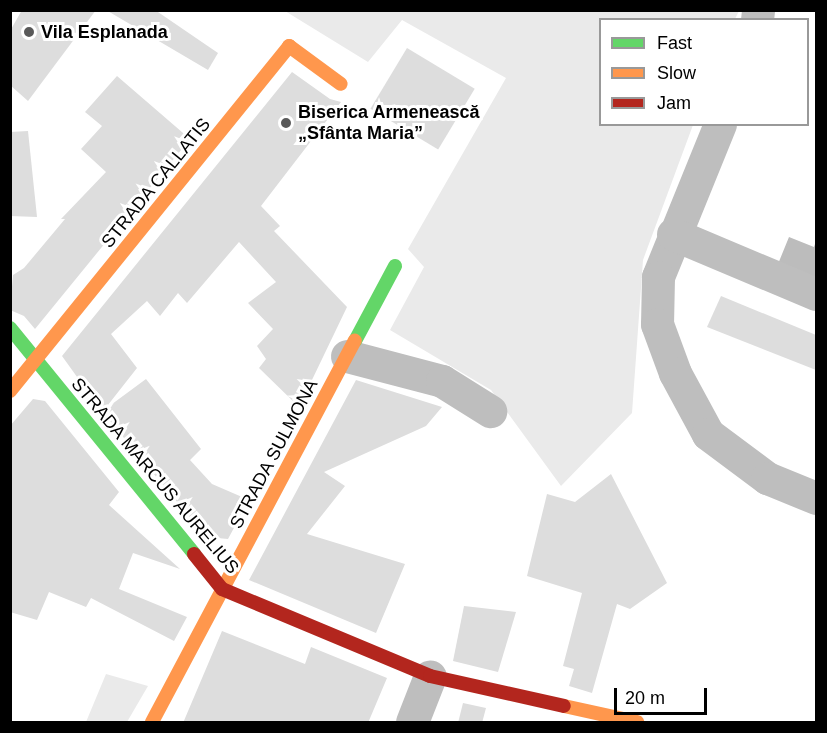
<!DOCTYPE html>
<meta charset="utf-8">
<style>
body{margin:0}
#map{position:relative;width:827px;height:733px;overflow:hidden;background:#fff;font-family:Helvetica,sans-serif}
div>[style]{position:absolute}
.green>*{inset:0;background:#eaeaea}
.water>*{inset:0;background:#bcbcbc}
.building>*{inset:0;background:#ddd;transform-origin:0 0}
.street>*{height:33px;margin:-16.5px;padding:0 16.5px;transform-origin:16.5px;border-radius:16.5px;background:#bebebe}
.fast>*{height:14px;margin:-7px;padding:0 7px;transform-origin:7px;border-radius:7px;background:#63d668}
.slow>*{height:14px;margin:-7px;padding:0 7px;transform-origin:7px;border-radius:7px;background:#ff974d}
.jam>*{height:14px;margin:-7px;padding:0 7px;transform-origin:7px;border-radius:7px;background:#b3261e}
.dots>*{width:16px;height:16px;translate:-50% -50%;box-sizing:border-box;border:3px solid #fff;border-radius:50%}
span{translate:-50% -50%;white-space:nowrap;text-align:center;line-height:1.15;-webkit-text-stroke:6px #fff;paint-order:stroke}
.poi-label{font-size:18px;color:#000;font-weight:700}
.left{translate:0 -50%;text-align:left}
.street-label{font-size:18px;color:#000}
.frame{position:absolute;inset:0;border:12px solid #000;pointer-events:none}
.legend{position:absolute;left:599px;top:18px;width:210px;height:108px;box-sizing:border-box;background:#fff;border:2px solid #999;margin:0;padding:8px 10px;list-style:none;font-size:18px;color:#000}
.legend li{display:flex;align-items:center;gap:12px;height:30px}
.legend b{width:30px;border:2px solid #999}
.scale{position:absolute;left:614px;top:688px;width:93px;height:27px;box-sizing:border-box;border:3px solid #000;border-top:0;padding-left:8px;font-size:18px;line-height:21px;white-space:nowrap;color:#000;-webkit-text-stroke:4px #fff;paint-order:stroke}
</style>
<div id="map">
<div class="green">
<i style="clip-path:polygon(285px 11px,739px 11px,735px 19px,600px 20px,600px 124px,693px 125px,643px 260px,632px 413px,561px 486px,491px 390px,390px 330px,424px 267px,408px 249px,506px 78px,402px 20px,368px 62px)"></i>
<i style="clip-path:polygon(106px 674px,148px 686px,127px 722px,86px 722px)"></i>
</div>
<div class="water">
<i style="clip-path:polygon(789px 237px,814px 247px,816px 241px,816px 279px,778px 264px)"></i>
</div>
<div class="building">
<i style="clip-path:polygon(22px 10px,96px 10px,28px 101px,10px 85px,10px 31px)"></i>
<i style="clip-path:polygon(106px 10px,155px 10px,218px 53px,208px 70px)"></i>
<i style="left:407px;top:48px;width:79px;height:71px;rotate:31deg"></i>
<i style="clip-path:polygon(292px 72px,330px 99px,341px 102px,261px 206px,280px 226px,274px 231px,347px 307px,299px 407px,259px 368px,266px 359px,257px 346px,273px 329px,248px 303px,276px 282px,239px 242px,187px 303px,178px 293px,160px 316px,147px 301px,111px 334px,137px 368px,104px 410px,146px 379px,201px 449px,190px 460px,212px 484px,249px 500px,228px 539px,206px 537px,100px 409px,62px 356px)"></i>
<i style="clip-path:polygon(117px 76px,190px 139px,35px 329px,24px 316px,10px 310px,13px 275px,24px 268px,65px 219px,61px 219px,106px 172px,81px 149px,102px 126px,85px 112px)"></i>
<i style="clip-path:polygon(28px 131px,37px 217px,10px 216px,10px 132px)"></i>
<i style="clip-path:polygon(721px 296px,816px 335px,816px 370px,707px 327px)"></i>
<i style="clip-path:polygon(356px 380px,442px 407px,426px 426px,324px 472px,345px 486px,307px 534px,405px 564px,376px 633px,249px 580px)"></i>
<i style="clip-path:polygon(33px 399px,45px 401px,119px 492px,109px 505px,180px 569px,133px 553px,119px 589px,187px 617px,174px 641px,91px 598px,86px 607px,49px 592px,37px 620px,10px 612px,10px 426px)"></i>
<i style="clip-path:polygon(611px 474px,667px 583px,630px 609px,617px 604px,592px 693px,569px 686px,574px 669px,563px 666px,582px 593px,527px 576px,547px 494px,575px 502px)"></i>
<i style="clip-path:polygon(464px 606px,516px 612px,498px 672px,453px 661px)"></i>
<i style="clip-path:polygon(222px 631px,305px 664px,311px 647px,387px 678px,368px 723px,183px 723px)"></i>
<i style="clip-path:polygon(463px 703px,486px 708px,482px 723px,458px 723px)"></i>
</div>
<div class="street">
<i style="left:757px;top:20px;width:10px;rotate:-84deg"></i>
<i style="left:720px;top:124px;width:165px;rotate:112.1deg"></i>
<i style="left:658px;top:277px;width:47px;rotate:91.2deg"></i>
<i style="left:657px;top:324px;width:52px;rotate:69.8deg"></i>
<i style="left:675px;top:373px;width:69px;rotate:61.6deg"></i>
<i style="left:708px;top:434px;width:74px;rotate:36.7deg"></i>
<i style="left:767px;top:478px;width:53px;rotate:22.2deg"></i>
<i style="left:673px;top:234px;width:155px;rotate:22.8deg"></i>
<i style="left:347px;top:356px;width:98px;rotate:14.7deg"></i>
<i style="left:442px;top:381px;width:57px;rotate:32deg"></i>
<i style="left:412px;top:722px;width:49px;rotate:-68.6deg"></i>
</div>
<div class="fast">
<i style="left:10px;top:328px;width:291px;rotate:50.8deg"></i>
<i style="left:355px;top:341px;width:85px;rotate:-61.9deg"></i>
</div>
<div class="slow">
<i style="left:10px;top:391px;width:444px;rotate:-51deg"></i>
<i style="left:289px;top:46px;width:64px;rotate:36.2deg"></i>
<i style="left:564px;top:706px;width:75px;rotate:12.4deg"></i>
<i style="left:152px;top:722px;width:432px;rotate:-62deg"></i>
</div>
<div class="jam">
<i style="left:194px;top:554px;width:45px;rotate:51.3deg"></i>
<i style="left:222px;top:589px;width:225px;rotate:22.7deg"></i>
<i style="left:430px;top:676px;width:137px;rotate:12.6deg"></i>
</div>
<div class="dots">
<i style="left:29px;top:32px;background:#595959"></i>
<i style="left:286px;top:123px;background:#595959"></i>
</div>
<div class="poi-label">
<span class="left" style="left:41px;top:32px">Vila Esplanada</span>
<span class="left" style="left:298px;top:123px">Biserica Armenească<br>„Sfânta Maria”</span>
</div>
<div class="street-label">
<span style="left:156px;top:183px;rotate:-51deg">STRADA CALLATIS</span>
<span style="left:274px;top:454px;rotate:-62deg">STRADA SULMONA</span>
<span style="left:155px;top:476px;rotate:50deg">STRADA MARCUS AURELIUS</span>
</div>
<div class="frame"></div>
<ul class="legend">
<li><b style="height:8px;background:#63d668"></b>Fast</li>
<li><b style="height:8px;background:#ff974d"></b>Slow</li>
<li><b style="height:8px;background:#b3261e"></b>Jam</li>
</ul>
<div class="scale">20 m</div>
</div>
